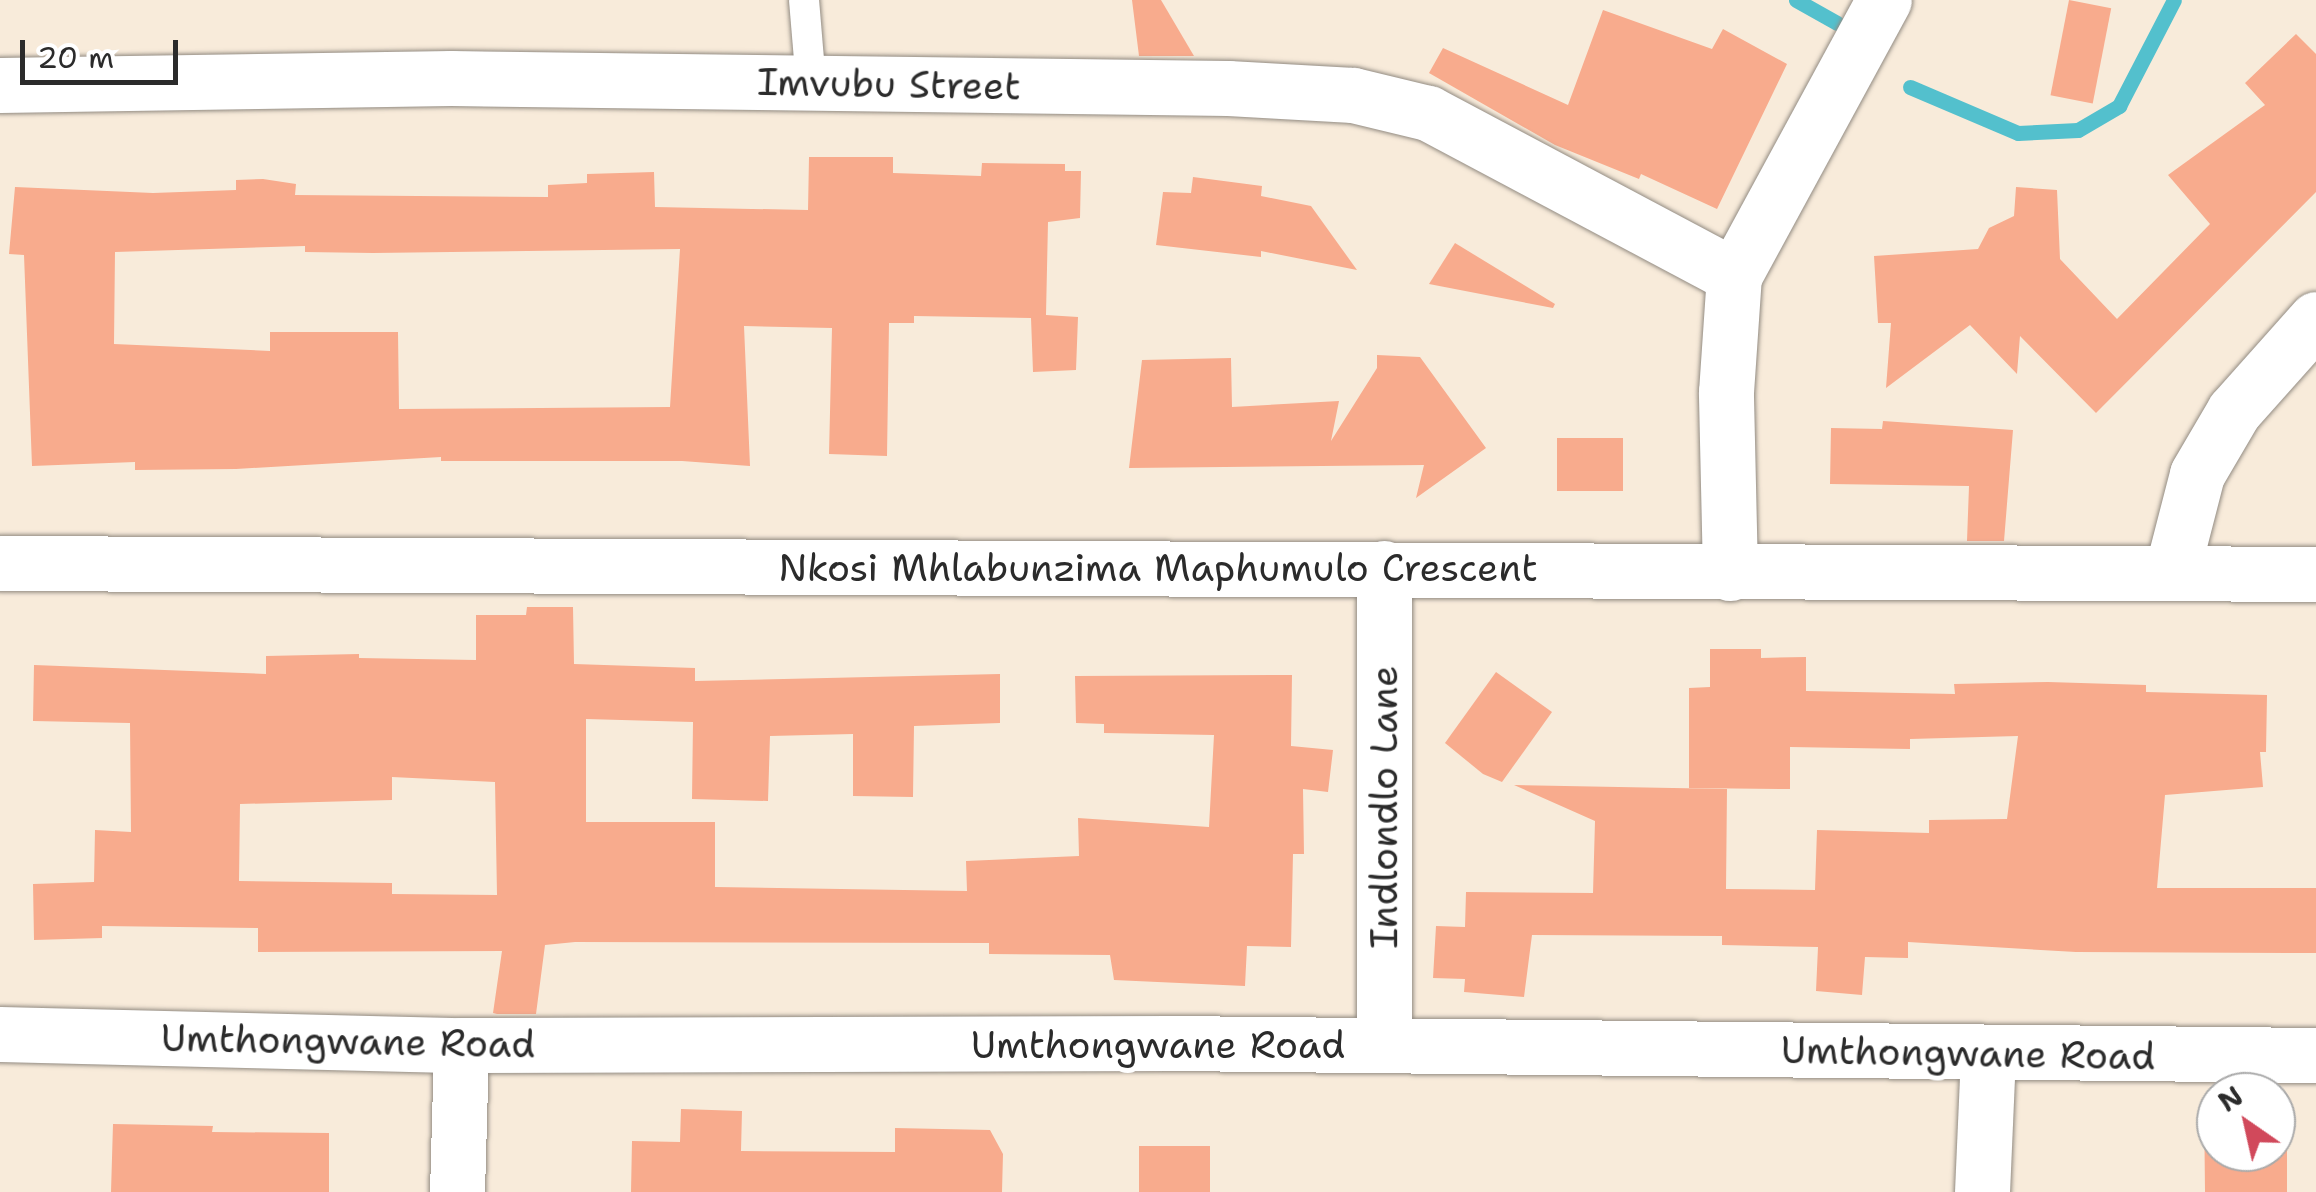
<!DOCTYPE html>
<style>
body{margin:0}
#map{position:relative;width:2316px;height:1192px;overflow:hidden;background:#f8ebda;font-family:"Shantell Sans",sans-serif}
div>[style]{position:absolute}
.stream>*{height:15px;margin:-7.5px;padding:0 7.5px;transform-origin:7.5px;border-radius:7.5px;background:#53c0cd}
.building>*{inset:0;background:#f8ab8d;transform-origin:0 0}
.roads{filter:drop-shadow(0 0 2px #928b82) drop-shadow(0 0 2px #928b82)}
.lane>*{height:30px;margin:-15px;padding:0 15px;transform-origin:15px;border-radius:15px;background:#fff}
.street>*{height:55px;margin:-27.5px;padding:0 27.5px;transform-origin:27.5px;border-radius:27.5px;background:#fff}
span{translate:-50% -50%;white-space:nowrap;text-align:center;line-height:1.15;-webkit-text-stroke:10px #fff;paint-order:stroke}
.street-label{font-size:38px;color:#2b2b2b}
.north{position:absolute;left:2196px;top:1072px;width:100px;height:100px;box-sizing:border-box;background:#fff;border:2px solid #aaa;border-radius:50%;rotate:326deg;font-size:28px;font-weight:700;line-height:40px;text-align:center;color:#2b2b2b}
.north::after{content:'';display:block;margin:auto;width:35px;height:45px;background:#d1495b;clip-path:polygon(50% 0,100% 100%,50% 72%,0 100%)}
.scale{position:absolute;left:20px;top:40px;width:158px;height:45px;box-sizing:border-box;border:5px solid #2b2b2b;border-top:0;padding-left:12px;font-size:30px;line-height:35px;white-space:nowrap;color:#2b2b2b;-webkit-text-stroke:8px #fff;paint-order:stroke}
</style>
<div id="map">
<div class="stream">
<i style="left:1796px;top:0;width:47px;rotate:29.3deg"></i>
<i style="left:1910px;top:87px;width:117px;rotate:23.1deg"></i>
<i style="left:2018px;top:133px;width:60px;rotate:-2.9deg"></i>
<i style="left:2078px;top:130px;width:48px;rotate:-30.3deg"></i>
<i style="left:2119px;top:106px;width:119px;rotate:-62.6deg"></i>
</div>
<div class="building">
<i style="clip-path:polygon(1132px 0,1161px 0,1194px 56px,1139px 56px)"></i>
<i style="left:2069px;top:0;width:43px;height:97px;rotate:11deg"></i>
<i style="clip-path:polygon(1603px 10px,1712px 49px,1723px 29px,1787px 64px,1717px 209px,1641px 174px,1639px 179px,1555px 145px,1429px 73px,1443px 48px,1568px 105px)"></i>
<i style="clip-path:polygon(2296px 34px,2316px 54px,2316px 192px,2096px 413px,2020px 336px,2017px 374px,1970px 325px,1886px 388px,1891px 323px,1878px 323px,1874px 256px,1978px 249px,1989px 228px,2014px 216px,2016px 187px,2057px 190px,2060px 259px,2117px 319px,2210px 224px,2168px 175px,2265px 105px,2245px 83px)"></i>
<i style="clip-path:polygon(evenodd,809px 157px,893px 157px,893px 173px,981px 176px,982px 163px,1065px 164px,1065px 171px,1081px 171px,1080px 218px,1048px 222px,1046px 315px,1078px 317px,1076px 370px,1033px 372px,1031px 318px,914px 316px,914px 323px,889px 323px,887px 456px,829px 454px,832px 328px,744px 326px,750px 466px,682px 461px,441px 461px,441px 457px,236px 469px,135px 470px,135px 462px,32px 466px,24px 255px,9px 254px,15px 187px,153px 193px,236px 190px,236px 180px,263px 179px,296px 184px,295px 195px,548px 197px,548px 185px,587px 183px,587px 174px,654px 172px,655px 207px,808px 210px,809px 157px,305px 246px,305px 252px,373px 253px,680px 249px,670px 407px,399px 409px,398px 332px,270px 332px,270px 351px,114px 344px,115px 252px,305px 246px)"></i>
<i style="clip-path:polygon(1193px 177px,1262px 186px,1261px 196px,1311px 206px,1357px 270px,1261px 251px,1261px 257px,1156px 245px,1163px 192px,1191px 193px)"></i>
<i style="clip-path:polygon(1455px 243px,1555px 304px,1553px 308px,1429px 284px)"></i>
<i style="clip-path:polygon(1377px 355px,1420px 357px,1486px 448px,1416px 498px,1424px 465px,1129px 468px,1142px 360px,1231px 358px,1232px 407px,1339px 401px,1331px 441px,1377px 368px)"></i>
<i style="clip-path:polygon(1883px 421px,2013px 430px,2004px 541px,1967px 541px,1969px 486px,1830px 484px,1831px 428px,1882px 429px)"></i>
<i style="left:1557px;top:438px;width:66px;height:53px"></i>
<i style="clip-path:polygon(evenodd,527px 607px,573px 607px,574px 664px,695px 668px,695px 681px,1000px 674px,1000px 723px,914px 726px,913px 797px,853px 796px,853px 734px,770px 736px,768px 801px,692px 799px,693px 722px,586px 719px,586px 822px,715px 822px,715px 887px,967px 891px,966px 861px,1079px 856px,1078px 818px,1209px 827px,1214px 735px,1104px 733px,1104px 724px,1076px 723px,1075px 676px,1292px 675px,1291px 746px,1333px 750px,1328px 792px,1303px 789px,1304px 854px,1293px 854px,1291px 947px,1247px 946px,1245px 986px,1114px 980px,1110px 955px,989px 954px,989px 943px,575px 942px,545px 945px,536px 1014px,497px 1014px,493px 1013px,502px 951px,258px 952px,258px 928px,102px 926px,102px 938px,34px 940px,33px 884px,94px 882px,95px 830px,131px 832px,130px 723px,33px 721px,34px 665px,266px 674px,266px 656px,359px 654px,359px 658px,476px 660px,476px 615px,526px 615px,527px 607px,392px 777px,495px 782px,497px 895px,392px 894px,392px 883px,239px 881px,240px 804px,392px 800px,392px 777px)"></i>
<i style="clip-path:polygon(1710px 649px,1761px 649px,1761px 658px,1806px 657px,1806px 691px,1955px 694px,1954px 684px,2048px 682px,2146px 685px,2146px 692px,2267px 695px,2266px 752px,2260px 752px,2263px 787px,2165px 795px,2157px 888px,2316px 888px,2316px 953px,2076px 952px,1908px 942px,1908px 958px,1865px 957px,1862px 995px,1816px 991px,1818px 947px,1722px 945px,1722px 936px,1532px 935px,1524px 997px,1464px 992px,1465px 979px,1433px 978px,1436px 926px,1465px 927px,1466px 892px,1593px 893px,1595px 821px,1514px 785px,1727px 789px,1726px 889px,1815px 890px,1817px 830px,1929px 833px,1929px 820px,2007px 819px,2018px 736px,1910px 739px,1910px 749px,1790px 747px,1790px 789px,1689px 788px,1689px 688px,1710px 687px)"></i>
<i style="clip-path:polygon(1496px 672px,1552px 712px,1502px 782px,1483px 774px,1445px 743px)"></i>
<i style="clip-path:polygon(2276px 1097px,2287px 1097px,2287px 1192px,2205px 1192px,2204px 1098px,2216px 1098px,2216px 1152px,2276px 1152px)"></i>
<i style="clip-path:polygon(681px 1109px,742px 1111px,741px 1151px,895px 1152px,895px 1128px,990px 1130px,1003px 1154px,1002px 1192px,631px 1192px,632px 1141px,680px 1142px)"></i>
<i style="clip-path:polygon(113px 1124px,213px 1126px,212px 1132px,329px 1133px,329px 1192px,111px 1192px)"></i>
<i style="left:1139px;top:1146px;width:71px;height:46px"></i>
</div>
<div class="roads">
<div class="lane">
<i style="left:804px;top:0;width:83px;rotate:85.2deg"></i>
</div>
<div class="street">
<i style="left:0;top:85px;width:451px;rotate:-0.9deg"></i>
<i style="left:451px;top:78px;width:777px;rotate:0.74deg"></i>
<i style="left:1228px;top:88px;width:125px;rotate:3.2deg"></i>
<i style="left:1353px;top:95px;width:77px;rotate:13.5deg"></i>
<i style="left:1428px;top:113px;width:347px;rotate:28deg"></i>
<i style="left:0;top:563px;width:2316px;rotate:0.27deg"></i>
<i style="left:1384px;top:568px;width:477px;rotate:90deg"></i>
<i style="left:2172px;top:571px;width:100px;rotate:-75.5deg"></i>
<i style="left:2197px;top:474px;width:73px;rotate:-59.6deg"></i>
<i style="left:2234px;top:411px;width:123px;rotate:-48.3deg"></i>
<i style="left:1730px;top:573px;width:181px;rotate:-91.3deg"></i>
<i style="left:1726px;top:392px;width:116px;rotate:-86.1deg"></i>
<i style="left:1734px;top:276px;width:314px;rotate:-61.5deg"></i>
<i style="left:0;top:1034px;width:461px;rotate:1.4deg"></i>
<i style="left:461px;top:1045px;width:710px;rotate:-0.16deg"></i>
<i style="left:1171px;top:1043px;width:1145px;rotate:0.6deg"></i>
<i style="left:457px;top:1192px;width:147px;rotate:-88.4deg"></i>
<i style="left:1982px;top:1192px;width:138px;rotate:-87.5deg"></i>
</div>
</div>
<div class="street-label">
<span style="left:889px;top:84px;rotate:1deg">Imvubu Street</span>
<span style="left:1158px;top:568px">Nkosi Mhlabunzima Maphumulo Crescent</span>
<span style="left:1384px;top:807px;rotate:-90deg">Indlondlo Lane</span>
<span style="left:348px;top:1041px;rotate:1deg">Umthongwane Road</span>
<span style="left:1158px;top:1045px">Umthongwane Road</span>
<span style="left:1968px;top:1053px;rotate:1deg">Umthongwane Road</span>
</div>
<div class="north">N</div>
<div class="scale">20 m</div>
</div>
